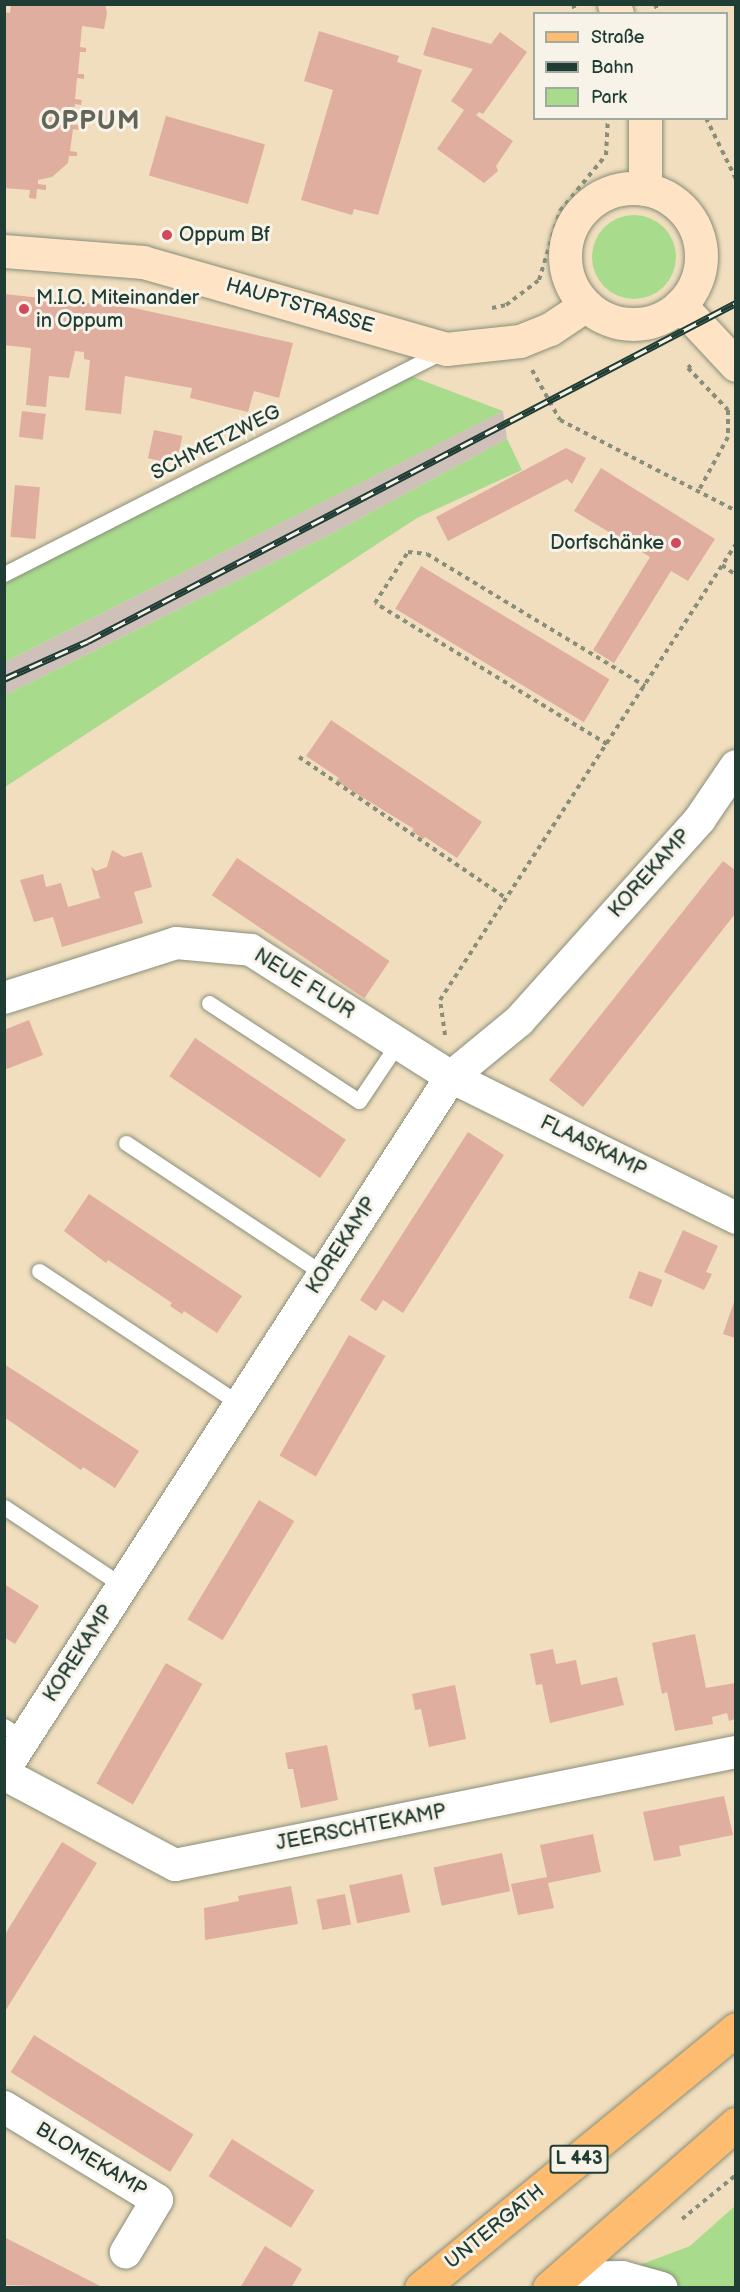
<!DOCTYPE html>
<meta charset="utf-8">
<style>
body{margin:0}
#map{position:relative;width:740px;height:2292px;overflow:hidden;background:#f0debe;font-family:"Balsamiq Sans",sans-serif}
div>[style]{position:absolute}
.industrial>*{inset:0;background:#cfc0ba}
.green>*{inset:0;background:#a8dc8c}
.round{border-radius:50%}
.building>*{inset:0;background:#e0ae9e;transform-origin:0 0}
.path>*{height:4px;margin-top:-2px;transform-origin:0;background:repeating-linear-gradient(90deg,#888e79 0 4.5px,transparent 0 9px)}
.roads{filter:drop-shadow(0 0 2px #888e79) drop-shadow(0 0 2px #888e79)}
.lane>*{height:15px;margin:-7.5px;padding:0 7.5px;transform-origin:7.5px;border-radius:7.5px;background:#fff}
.street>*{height:32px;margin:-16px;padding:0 16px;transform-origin:16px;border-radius:16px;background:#fff}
.secondary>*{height:33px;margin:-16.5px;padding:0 16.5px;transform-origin:16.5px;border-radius:16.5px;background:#fee4c5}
.secondary>.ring{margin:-16.5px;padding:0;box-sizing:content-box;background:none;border:33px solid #fee4c5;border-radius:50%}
.primary>*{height:33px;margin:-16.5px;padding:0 16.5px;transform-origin:16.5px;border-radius:16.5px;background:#fdbc6f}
.rail>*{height:7px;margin-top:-3.5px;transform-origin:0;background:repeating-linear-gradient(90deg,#f7f3e8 0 14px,#1f3d34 0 28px);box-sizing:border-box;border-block:2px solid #1f3d34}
.dots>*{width:16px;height:16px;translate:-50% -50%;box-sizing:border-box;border:3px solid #f7f3e8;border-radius:50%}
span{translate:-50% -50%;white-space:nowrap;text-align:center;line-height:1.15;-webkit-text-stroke:6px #f7f3e8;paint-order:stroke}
.shield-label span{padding:2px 4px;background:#f7f3e8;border:2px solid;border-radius:4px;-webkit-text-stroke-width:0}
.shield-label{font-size:18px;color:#1f3d34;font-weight:700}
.poi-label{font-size:20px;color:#1f3d34}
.left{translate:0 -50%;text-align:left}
.right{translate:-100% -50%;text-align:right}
.street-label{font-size:20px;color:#1f3d34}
.district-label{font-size:26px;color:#636559;font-weight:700;letter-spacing:1.5px}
.frame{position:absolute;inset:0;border:6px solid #1f3d34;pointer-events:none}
.legend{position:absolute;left:533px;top:12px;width:195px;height:108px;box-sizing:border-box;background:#f7f3e8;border:2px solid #a1aaa0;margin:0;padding:8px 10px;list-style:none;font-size:18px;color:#1f3d34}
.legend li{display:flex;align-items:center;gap:12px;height:30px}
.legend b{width:30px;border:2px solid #a1aaa0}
</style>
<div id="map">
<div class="industrial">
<i style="clip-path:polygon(503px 411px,507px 439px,331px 534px,5px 695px,5px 662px)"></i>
</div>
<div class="green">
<i class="round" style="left:592px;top:215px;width:84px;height:84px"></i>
<i style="clip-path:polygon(408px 375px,503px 411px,5px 662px,5px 583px)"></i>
<i style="clip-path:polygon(507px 439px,522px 470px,417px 518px,5px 787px,5px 695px,331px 534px)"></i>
<i style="clip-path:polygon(735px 2206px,735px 2287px,579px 2288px,690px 2246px)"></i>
</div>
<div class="building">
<i style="clip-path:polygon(11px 4px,105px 4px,107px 13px,104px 29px,82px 26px,80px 47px,86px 48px,86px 52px,80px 52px,78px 74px,84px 74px,84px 79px,77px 78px,75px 99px,82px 100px,81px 105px,75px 104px,73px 125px,79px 125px,79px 130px,73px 129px,70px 151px,77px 152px,77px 156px,69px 156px,68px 163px,52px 177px,38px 180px,38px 184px,46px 185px,46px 190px,37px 189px,36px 199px,29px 198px,30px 190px,4px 188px,4px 12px,10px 13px)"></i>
<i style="clip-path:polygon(432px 27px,491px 44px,500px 32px,527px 52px,483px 114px,479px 112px,476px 115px,513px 141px,496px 166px,498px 171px,484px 183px,437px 149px,464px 110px,451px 101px,473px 69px,423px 55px)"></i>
<i style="clip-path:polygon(319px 31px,399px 56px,397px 62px,422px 70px,378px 215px,354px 209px,352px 215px,301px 200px,333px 90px,304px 81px)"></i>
<i style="left:166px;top:116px;width:103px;height:62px;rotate:16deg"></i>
<i style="clip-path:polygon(4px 294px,134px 308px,293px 343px,279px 398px,254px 391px,248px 412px,190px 398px,192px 388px,125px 376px,121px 414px,85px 410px,90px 360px,84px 359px,84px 352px,75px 351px,69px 378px,49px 376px,46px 407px,26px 405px,31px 348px,4px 345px)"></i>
<i style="left:22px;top:411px;width:24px;height:26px;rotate:7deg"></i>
<i style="left:154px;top:430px;width:29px;height:29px;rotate:12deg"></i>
<i style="clip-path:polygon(566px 448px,586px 458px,572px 484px,567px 479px,448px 541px,436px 517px)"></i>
<i style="clip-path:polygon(601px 468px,715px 539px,688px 581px,671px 571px,614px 663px,593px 650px,650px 557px,574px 511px)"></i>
<i style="left:15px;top:485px;width:25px;height:52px;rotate:5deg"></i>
<i style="left:421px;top:566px;width:220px;height:50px;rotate:31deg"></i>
<i style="clip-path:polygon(331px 720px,482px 822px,457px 858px,425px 837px,423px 839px,412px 831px,414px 829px,336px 781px,339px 778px,306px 756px)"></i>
<i style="clip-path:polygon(112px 850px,124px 857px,142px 852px,152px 887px,134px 892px,143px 923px,62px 947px,53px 917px,34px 922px,20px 880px,43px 874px,46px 887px,61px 883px,68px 907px,100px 898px,91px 867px,96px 871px,107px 867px)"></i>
<i style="left:237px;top:858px;width:184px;height:45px;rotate:34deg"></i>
<i style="clip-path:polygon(723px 861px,735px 870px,735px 914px,583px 1107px,549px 1080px)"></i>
<i style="clip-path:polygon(29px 1020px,43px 1055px,4px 1070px,4px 1030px)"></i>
<i style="left:195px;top:1038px;width:182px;height:46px;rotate:34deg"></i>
<i style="clip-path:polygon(468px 1132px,504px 1155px,403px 1313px,383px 1300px,376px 1311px,360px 1300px)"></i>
<i style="clip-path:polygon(89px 1194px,242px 1296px,217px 1333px,184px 1311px,182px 1314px,170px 1306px,172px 1303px,108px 1260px,106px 1263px,64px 1231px)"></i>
<i style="clip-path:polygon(683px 1230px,718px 1246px,706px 1272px,712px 1274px,704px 1290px,664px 1272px)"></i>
<i style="left:639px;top:1271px;width:25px;height:29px;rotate:21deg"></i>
<i style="clip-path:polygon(735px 1299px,735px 1338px,723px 1334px)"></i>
<i style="left:349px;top:1335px;width:42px;height:139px;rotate:30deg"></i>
<i style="clip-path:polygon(4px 1364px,139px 1451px,115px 1488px,83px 1467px,81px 1470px,4px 1417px)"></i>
<i style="left:259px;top:1500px;width:41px;height:139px;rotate:31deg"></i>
<i style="clip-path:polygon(4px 1584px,39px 1606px,15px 1644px,4px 1637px)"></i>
<i style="clip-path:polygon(695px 1634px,706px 1688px,735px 1683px,735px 1719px,729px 1721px,727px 1713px,712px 1717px,713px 1724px,675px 1731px,667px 1692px,662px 1694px,652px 1643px)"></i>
<i style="clip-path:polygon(553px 1649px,556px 1664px,576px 1660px,581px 1685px,617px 1677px,624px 1705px,550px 1723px,542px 1684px,536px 1685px,530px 1654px)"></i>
<i style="left:166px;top:1663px;width:42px;height:139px;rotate:30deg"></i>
<i style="clip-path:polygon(455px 1685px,466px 1739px,429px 1747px,421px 1709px,415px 1710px,412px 1694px)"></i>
<i style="clip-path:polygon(327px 1745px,338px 1800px,301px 1808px,293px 1769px,288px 1769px,285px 1753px)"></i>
<i style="clip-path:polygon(724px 1796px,733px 1835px,679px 1846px,681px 1856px,654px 1861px,643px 1812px)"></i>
<i style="clip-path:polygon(593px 1834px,601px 1872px,548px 1883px,554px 1908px,518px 1915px,511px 1884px,547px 1877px,540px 1845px)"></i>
<i style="clip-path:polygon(62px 1842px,97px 1863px,4px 2013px,4px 1936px)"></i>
<i style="left:502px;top:1853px;width:39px;height:70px;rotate:78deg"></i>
<i style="left:402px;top:1874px;width:39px;height:54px;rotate:78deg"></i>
<i style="clip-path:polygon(291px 1886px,298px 1924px,205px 1940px,204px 1908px,239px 1901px,238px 1896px)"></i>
<i style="left:345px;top:1894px;width:31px;height:29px;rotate:79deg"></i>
<i style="left:34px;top:2035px;width:188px;height:44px;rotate:32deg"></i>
<i style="left:232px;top:2139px;width:97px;height:44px;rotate:32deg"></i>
<i style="clip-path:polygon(4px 2237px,104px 2288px,4px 2285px)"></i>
<i style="clip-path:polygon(265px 2246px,302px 2269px,291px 2288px,240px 2288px)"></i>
</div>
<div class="path">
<i style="left:573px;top:4px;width:10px;rotate:73deg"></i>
<i style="left:655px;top:4px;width:11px;rotate:68deg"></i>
<i style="left:706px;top:118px;width:68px;rotate:63.8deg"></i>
<i style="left:492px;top:308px;width:14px;rotate:-12deg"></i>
<i style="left:506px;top:305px;width:41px;rotate:-37.1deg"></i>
<i style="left:539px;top:280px;width:72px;rotate:-73.1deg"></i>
<i style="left:560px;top:211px;width:72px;rotate:-50.6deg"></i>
<i style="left:606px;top:155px;width:37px;rotate:-87deg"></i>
<i style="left:691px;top:365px;width:4px;rotate:135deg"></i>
<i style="left:688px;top:368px;width:58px;rotate:46.4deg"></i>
<i style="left:728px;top:410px;width:27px;rotate:90deg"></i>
<i style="left:728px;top:437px;width:60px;rotate:118.7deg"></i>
<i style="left:532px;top:370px;width:57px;rotate:60.8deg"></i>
<i style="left:560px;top:420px;width:198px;rotate:27.3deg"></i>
<i style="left:722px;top:565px;width:17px;rotate:36deg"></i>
<i style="left:607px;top:744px;width:271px;rotate:-148.7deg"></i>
<i style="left:375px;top:603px;width:61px;rotate:-57.1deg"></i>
<i style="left:408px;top:552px;width:19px;rotate:6deg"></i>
<i style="left:427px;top:554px;width:255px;rotate:31.2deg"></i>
<i style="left:299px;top:757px;width:252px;rotate:34.3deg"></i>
<i style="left:445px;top:1035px;width:35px;rotate:-98deg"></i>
<i style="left:440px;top:1000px;width:544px;rotate:-57.01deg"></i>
<i style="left:682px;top:2219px;width:70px;rotate:-39.2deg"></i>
</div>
<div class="roads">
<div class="lane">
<i style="left:4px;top:574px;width:493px;rotate:-26.9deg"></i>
<i style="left:209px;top:1003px;width:179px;rotate:33.2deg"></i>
<i style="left:359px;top:1101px;width:70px;rotate:-56.1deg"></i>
<i style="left:126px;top:1143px;width:237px;rotate:33.5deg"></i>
<i style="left:39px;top:1271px;width:241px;rotate:33.5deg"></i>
<i style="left:4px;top:1507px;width:143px;rotate:33.6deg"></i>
<i style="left:4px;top:1726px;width:25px;rotate:32deg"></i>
</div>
<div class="street">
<i style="left:4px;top:998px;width:181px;rotate:-17.7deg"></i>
<i style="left:176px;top:943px;width:75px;rotate:5.3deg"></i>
<i style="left:251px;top:950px;width:237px;rotate:32.4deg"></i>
<i style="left:451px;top:1077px;width:318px;rotate:26.3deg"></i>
<i style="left:4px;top:1770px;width:825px;rotate:-57.18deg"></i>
<i style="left:451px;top:1077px;width:88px;rotate:-39.5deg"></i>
<i style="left:519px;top:1021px;width:271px;rotate:-48.1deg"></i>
<i style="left:700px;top:819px;width:64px;rotate:-55.8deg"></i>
<i style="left:4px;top:1774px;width:194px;rotate:28deg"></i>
<i style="left:175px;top:1865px;width:572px;rotate:-11.39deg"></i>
<i style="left:4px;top:2107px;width:179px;rotate:31.3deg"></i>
<i style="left:157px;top:2200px;width:61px;rotate:120.8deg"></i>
<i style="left:562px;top:2278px;width:60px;rotate:-1deg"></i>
<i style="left:622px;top:2277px;width:41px;rotate:15.4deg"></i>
</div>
<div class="secondary">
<i style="left:614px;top:4px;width:10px;rotate:73deg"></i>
<i class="ring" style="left:565px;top:188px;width:103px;height:103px"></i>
<i style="left:645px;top:189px;width:71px;rotate:-90deg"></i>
<i style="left:4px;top:251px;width:139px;rotate:4.5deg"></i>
<i style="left:143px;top:262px;width:315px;rotate:16deg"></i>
<i style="left:446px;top:349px;width:74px;rotate:-6.2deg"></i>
<i style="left:520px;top:341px;width:32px;rotate:-22deg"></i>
<i style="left:550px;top:329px;width:43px;rotate:-33.7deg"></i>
<i style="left:680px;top:305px;width:82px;rotate:47deg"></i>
</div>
<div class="primary">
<i style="left:421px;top:2288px;width:408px;rotate:-39.4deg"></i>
<i style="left:549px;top:2288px;width:249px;rotate:-41.3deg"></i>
</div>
</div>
<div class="rail">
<i style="left:4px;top:679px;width:92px;rotate:-24.3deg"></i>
<i style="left:88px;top:641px;width:731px;rotate:-27.55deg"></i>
</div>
<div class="dots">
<i style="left:167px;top:235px;background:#d1495b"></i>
<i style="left:24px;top:309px;background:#d1495b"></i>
<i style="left:676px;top:543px;background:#d1495b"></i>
</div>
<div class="shield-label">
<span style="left:579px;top:2159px">L 443</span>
</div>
<div class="poi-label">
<span class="left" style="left:179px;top:235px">Oppum Bf</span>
<span class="left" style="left:36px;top:310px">M.I.O. Miteinander<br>in Oppum</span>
<span class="right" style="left:664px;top:543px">Dorfschänke</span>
</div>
<div class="street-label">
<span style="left:300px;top:306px;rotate:16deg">HAUPTSTRASSE</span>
<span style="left:216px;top:443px;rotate:-27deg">SCHMETZWEG</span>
<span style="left:650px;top:874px;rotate:-48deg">KOREKAMP</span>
<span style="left:304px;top:984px;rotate:32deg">NEUE FLUR</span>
<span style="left:593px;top:1147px;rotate:26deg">FLAASKAMP</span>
<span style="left:342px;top:1246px;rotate:-57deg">KOREKAMP</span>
<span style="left:79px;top:1654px;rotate:-57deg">KOREKAMP</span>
<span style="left:361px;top:1828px;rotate:-11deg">JEERSCHTEKAMP</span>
<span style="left:91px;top:2160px;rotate:31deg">BLOMEKAMP</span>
<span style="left:495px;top:2227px;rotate:-39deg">UNTERGATH</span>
</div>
<div class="district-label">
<span style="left:91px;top:122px">OPPUM</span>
</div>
<div class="frame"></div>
<ul class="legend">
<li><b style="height:8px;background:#fdbc6f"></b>Straße</li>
<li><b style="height:8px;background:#1f3d34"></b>Bahn</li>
<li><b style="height:16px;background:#a8dc8c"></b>Park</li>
</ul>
</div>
